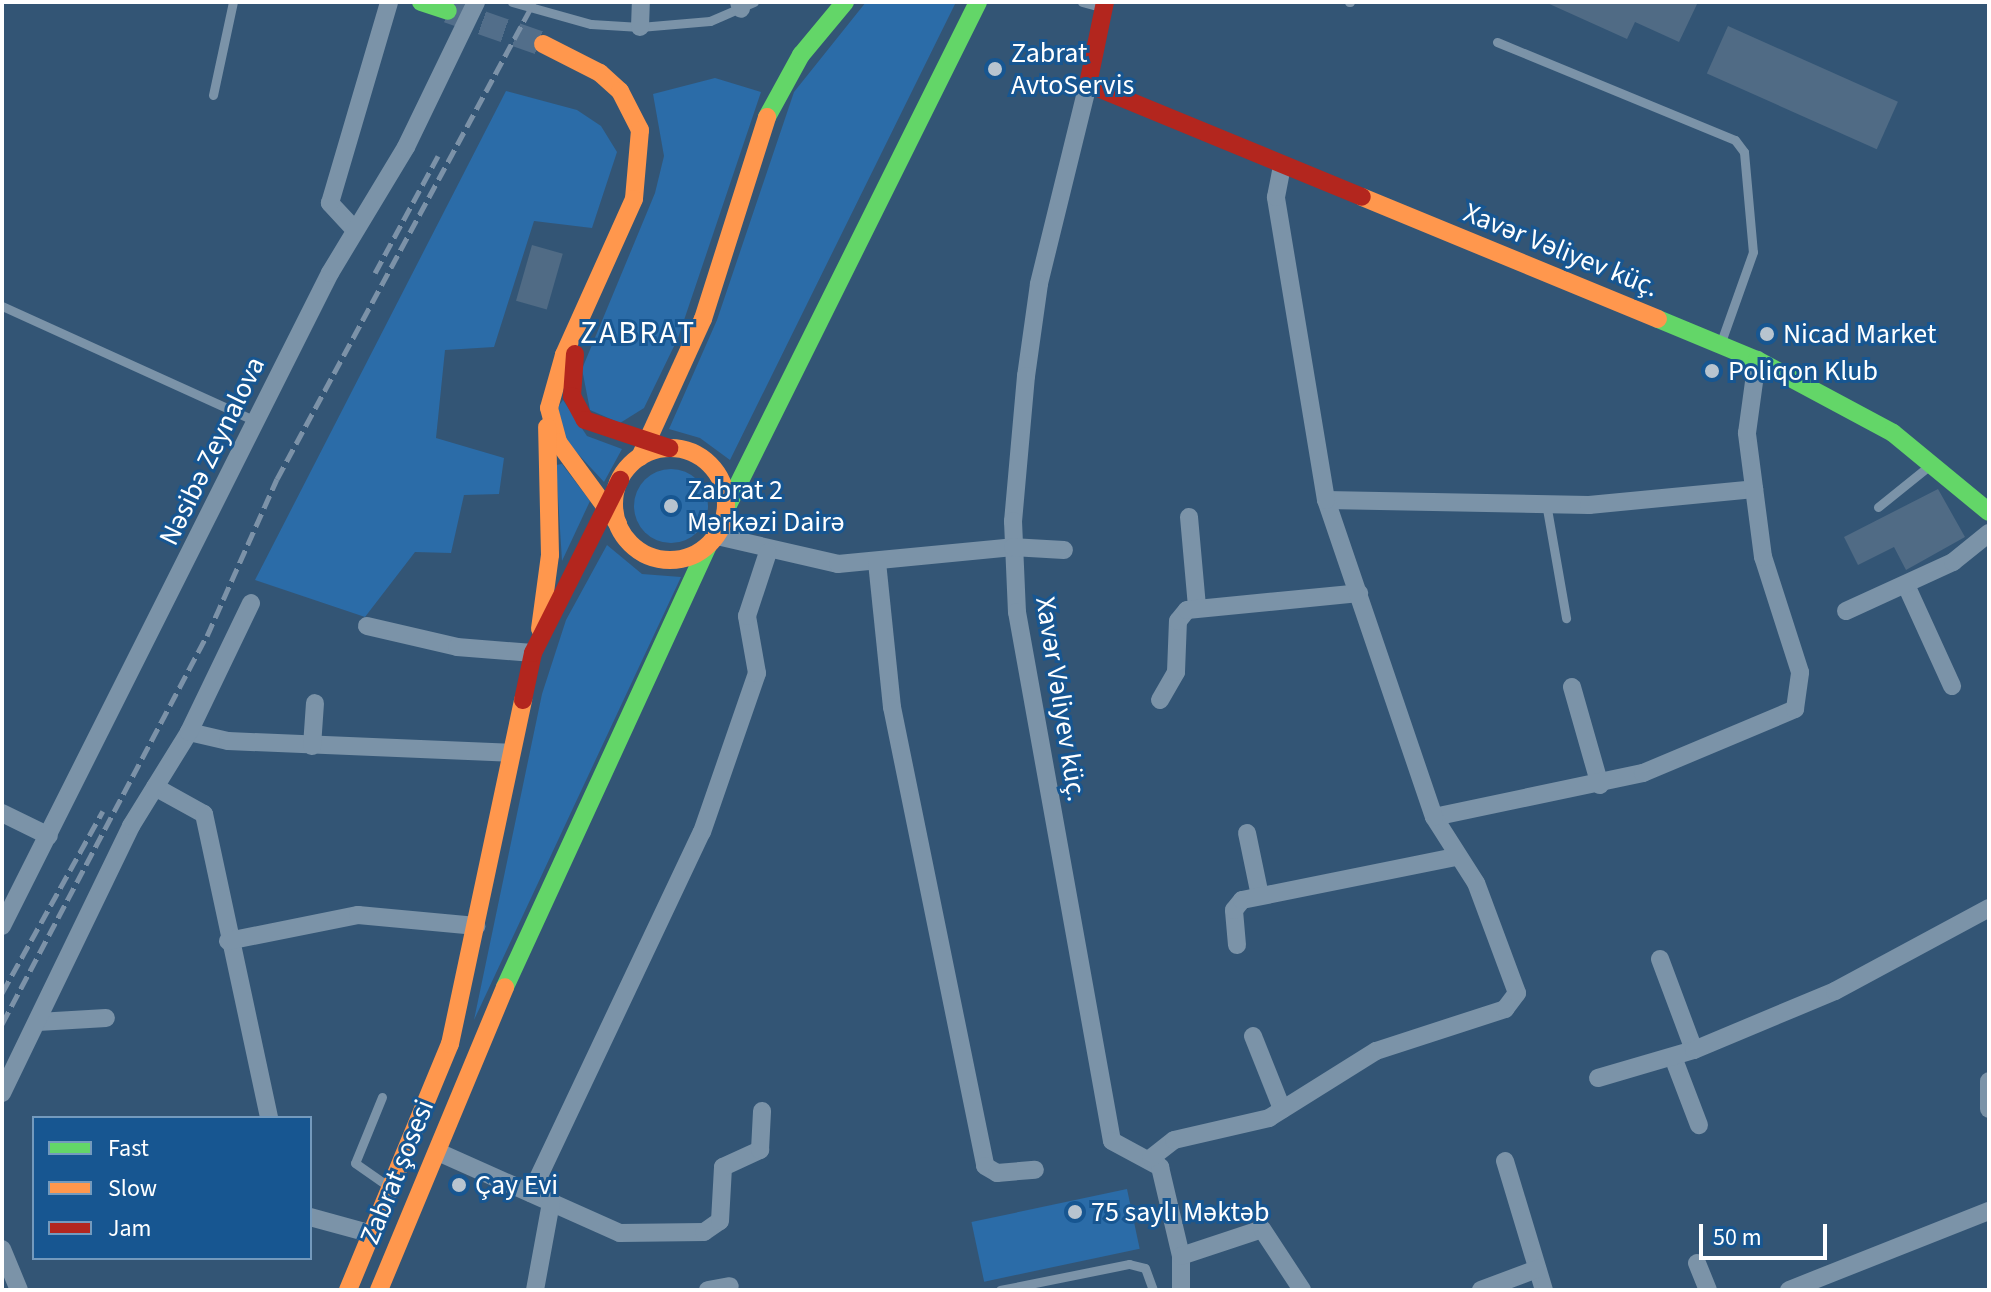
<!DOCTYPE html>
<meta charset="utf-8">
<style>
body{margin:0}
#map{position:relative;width:1991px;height:1292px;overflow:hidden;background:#335575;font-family:"Source Sans 3",sans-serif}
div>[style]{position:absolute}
.green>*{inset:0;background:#2b6ca8;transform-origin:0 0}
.round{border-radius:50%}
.building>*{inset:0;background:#506b85;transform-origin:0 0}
.secondary-tunnel>*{height:24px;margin-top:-12px;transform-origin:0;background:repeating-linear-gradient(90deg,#526e8a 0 24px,transparent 0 36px)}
.lane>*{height:9px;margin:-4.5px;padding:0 4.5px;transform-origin:4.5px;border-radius:4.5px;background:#7b93a8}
.street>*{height:18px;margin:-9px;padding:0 9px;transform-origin:9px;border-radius:9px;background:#7b93a8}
.fast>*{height:18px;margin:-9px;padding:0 9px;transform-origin:9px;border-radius:9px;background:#63d668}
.slow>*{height:18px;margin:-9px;padding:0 9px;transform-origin:9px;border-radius:9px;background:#ff974d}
.slow>.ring{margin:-9px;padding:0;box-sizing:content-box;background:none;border:18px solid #ff974d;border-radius:50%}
.jam>*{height:18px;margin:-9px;padding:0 9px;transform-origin:9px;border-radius:9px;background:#b3261e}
.rail>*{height:5px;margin-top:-2.5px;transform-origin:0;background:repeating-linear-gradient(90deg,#7c92a8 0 14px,transparent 0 20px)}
.dots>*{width:22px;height:22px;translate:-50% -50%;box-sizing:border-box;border:4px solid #175691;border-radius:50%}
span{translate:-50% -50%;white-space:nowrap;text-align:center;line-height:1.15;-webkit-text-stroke:6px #175691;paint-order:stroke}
.poi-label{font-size:28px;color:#fff}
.left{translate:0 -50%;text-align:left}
.street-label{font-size:28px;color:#fff}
.quarter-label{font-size:32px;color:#fff;letter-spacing:2px}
.frame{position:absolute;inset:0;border:4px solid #fff;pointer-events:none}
.legend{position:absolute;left:32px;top:1116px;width:280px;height:144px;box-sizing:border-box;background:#175691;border:2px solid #749abd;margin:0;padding:10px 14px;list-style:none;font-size:24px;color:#fff}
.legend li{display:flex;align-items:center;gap:16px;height:40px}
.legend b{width:40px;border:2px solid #749abd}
.scale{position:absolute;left:1699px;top:1224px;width:128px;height:36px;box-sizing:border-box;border:4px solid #fff;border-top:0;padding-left:10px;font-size:24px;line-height:28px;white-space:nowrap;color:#fff;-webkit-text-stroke:6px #175691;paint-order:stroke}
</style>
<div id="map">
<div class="green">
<i style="clip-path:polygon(866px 2px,956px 2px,730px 460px,700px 438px,669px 429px,717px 320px,794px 92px)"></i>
<i style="clip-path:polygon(715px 78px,761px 92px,678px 338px,644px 408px,620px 423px,590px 410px,582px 369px,655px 193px,664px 156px,653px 94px)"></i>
<i style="clip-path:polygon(506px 91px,577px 110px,601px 126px,617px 152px,592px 228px,534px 221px,494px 347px,445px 350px,436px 438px,504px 458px,499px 494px,464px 495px,451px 553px,415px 552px,365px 617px,255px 580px)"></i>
<i style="clip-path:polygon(563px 400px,587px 436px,622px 449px,604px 482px,566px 441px,558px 407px)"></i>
<i style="clip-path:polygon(562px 464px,590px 501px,562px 561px,556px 465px)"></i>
<i class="round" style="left:634px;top:469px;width:74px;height:74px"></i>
<i style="clip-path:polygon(607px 545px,642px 574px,681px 577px,474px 1020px,542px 694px,566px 620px)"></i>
<i style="left:1127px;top:1189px;width:61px;height:159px;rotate:78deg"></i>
</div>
<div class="building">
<i style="clip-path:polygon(1545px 2px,1698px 2px,1679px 42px,1635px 22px,1627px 39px)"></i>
<i style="left:1728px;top:26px;width:186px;height:52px;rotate:24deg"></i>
<i style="left:532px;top:245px;width:32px;height:58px;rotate:16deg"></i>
<i style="clip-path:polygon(1938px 489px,1965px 537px,1906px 570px,1894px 547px,1858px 565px,1844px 537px)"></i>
</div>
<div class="secondary-tunnel">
<i style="left:448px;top:11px;width:101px;rotate:19.2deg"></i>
</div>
<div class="lane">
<i style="left:512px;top:2px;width:82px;rotate:15.6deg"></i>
<i style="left:591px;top:24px;width:49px;rotate:3.5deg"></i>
<i style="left:640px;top:27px;width:70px;rotate:-4.9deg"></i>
<i style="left:710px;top:21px;width:48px;rotate:-23.4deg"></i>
<i style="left:1082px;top:2px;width:23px;rotate:15deg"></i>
<i style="left:1349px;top:2px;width:1px"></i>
<i style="left:1497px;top:42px;width:257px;rotate:22.4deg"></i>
<i style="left:1735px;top:140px;width:15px;rotate:53deg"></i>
<i style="left:1744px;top:152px;width:100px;rotate:84.9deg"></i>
<i style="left:1753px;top:252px;width:96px;rotate:109.6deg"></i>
<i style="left:213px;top:95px;width:95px;rotate:-77.9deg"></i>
<i style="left:2px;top:306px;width:281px;rotate:24.4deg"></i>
<i style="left:1546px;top:503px;width:117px;rotate:80.1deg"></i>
<i style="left:1878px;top:507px;width:67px;rotate:-38.9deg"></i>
<i style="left:382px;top:1097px;width:71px;rotate:112.2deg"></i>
<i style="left:355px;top:1163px;width:38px;rotate:35deg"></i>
<i style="left:1000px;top:1290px;width:132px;rotate:-11.4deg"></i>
<i style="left:1129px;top:1264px;width:16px;rotate:14deg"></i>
<i style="left:1145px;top:1268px;width:23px;rotate:70deg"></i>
</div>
<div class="street">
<i style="left:739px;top:2px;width:7px;rotate:74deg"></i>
<i style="left:640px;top:27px;width:25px;rotate:-88deg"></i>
<i style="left:1088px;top:84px;width:206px;rotate:103.8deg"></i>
<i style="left:1039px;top:284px;width:93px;rotate:98deg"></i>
<i style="left:1026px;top:376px;width:146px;rotate:95.1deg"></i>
<i style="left:1013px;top:521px;width:91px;rotate:87.5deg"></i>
<i style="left:1017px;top:612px;width:537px;rotate:79.82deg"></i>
<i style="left:1112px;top:1141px;width:55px;rotate:28.4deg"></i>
<i style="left:1160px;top:1167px;width:91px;rotate:76.7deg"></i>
<i style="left:1181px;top:1256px;width:34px;rotate:90deg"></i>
<i style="left:355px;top:230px;width:37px;rotate:-133deg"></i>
<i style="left:330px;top:203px;width:209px;rotate:-73.6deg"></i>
<i style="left:1326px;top:500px;width:263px;rotate:1.1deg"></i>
<i style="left:1589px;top:505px;width:166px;rotate:-5.5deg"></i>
<i style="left:1189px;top:517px;width:89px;rotate:84.9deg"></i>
<i style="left:717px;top:536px;width:124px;rotate:13deg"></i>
<i style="left:838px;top:564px;width:176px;rotate:-5.5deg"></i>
<i style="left:1013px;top:547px;width:51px;rotate:3.4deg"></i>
<i style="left:877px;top:562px;width:146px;rotate:84.1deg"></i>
<i style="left:892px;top:707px;width:468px;rotate:78.5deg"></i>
<i style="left:985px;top:1166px;width:14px;rotate:30deg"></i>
<i style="left:997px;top:1173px;width:38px;rotate:-5deg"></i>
<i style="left:1906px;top:585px;width:111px;rotate:65.5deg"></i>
<i style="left:1846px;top:611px;width:118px;rotate:-24.6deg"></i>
<i style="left:1953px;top:562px;width:46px;rotate:-38.9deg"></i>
<i style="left:367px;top:626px;width:92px;rotate:13.1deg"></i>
<i style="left:457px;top:647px;width:76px;rotate:4.5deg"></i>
<i style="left:1572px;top:687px;width:102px;rotate:74.1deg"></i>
<i style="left:1160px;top:700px;width:32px;rotate:-60deg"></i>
<i style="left:1176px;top:672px;width:51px;rotate:-87.8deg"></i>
<i style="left:1178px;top:621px;width:14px;rotate:-51deg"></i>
<i style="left:1187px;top:610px;width:173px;rotate:-5.6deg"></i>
<i style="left:189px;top:732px;width:40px;rotate:13deg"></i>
<i style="left:228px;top:741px;width:282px;rotate:2.4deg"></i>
<i style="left:312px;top:746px;width:43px;rotate:-86deg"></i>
<i style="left:155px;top:787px;width:56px;rotate:28.9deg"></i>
<i style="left:204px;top:814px;width:311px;rotate:77.9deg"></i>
<i style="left:2px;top:813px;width:52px;rotate:26.1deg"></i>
<i style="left:1434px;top:817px;width:214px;rotate:-11.9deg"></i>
<i style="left:1643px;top:773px;width:165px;rotate:-22.8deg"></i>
<i style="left:1795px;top:709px;width:37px;rotate:-82deg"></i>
<i style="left:1800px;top:672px;width:121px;rotate:-107.8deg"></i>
<i style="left:1763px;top:557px;width:125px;rotate:-97.4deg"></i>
<i style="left:1747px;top:433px;width:74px;rotate:-82.2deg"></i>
<i style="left:1247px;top:833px;width:64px;rotate:78.3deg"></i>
<i style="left:2px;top:926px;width:731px;rotate:-63.33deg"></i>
<i style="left:330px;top:273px;width:147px;rotate:-58.9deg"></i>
<i style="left:406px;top:147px;width:161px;rotate:-64.2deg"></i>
<i style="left:228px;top:941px;width:133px;rotate:-11.3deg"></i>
<i style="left:358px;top:915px;width:119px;rotate:5.3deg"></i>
<i style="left:1237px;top:945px;width:35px;rotate:-95deg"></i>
<i style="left:1234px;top:910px;width:13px;rotate:-51deg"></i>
<i style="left:1242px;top:900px;width:217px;rotate:-11.4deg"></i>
<i style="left:1660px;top:959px;width:97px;rotate:69.5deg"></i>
<i style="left:38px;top:1022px;width:68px;rotate:-3.4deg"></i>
<i style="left:1253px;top:1036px;width:79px;rotate:68.3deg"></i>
<i style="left:1673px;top:1057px;width:73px;rotate:69.1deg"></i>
<i style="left:1598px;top:1078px;width:100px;rotate:-16.3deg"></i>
<i style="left:1694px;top:1050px;width:153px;rotate:-22.7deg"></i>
<i style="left:1835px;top:991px;width:175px;rotate:-28.3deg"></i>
<i style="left:1989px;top:1081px;width:28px;rotate:90deg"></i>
<i style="left:2px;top:1093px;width:297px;rotate:-64.2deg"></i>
<i style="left:131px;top:826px;width:110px;rotate:-58.3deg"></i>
<i style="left:189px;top:732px;width:143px;rotate:-64.3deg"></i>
<i style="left:438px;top:1152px;width:199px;rotate:24deg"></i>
<i style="left:620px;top:1233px;width:84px;rotate:-0.7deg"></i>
<i style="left:704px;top:1232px;width:19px;rotate:-35deg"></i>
<i style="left:720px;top:1221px;width:54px;rotate:-86.8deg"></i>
<i style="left:723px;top:1167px;width:41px;rotate:-24.7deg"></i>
<i style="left:760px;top:1150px;width:39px;rotate:-87deg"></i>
<i style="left:1151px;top:1158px;width:29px;rotate:-38deg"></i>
<i style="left:1174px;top:1140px;width:98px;rotate:-13deg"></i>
<i style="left:1269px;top:1118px;width:126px;rotate:-32.1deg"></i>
<i style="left:1376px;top:1051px;width:136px;rotate:-18deg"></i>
<i style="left:1505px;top:1009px;width:20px;rotate:-53deg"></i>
<i style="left:1517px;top:993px;width:117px;rotate:-110.4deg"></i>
<i style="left:1476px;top:883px;width:78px;rotate:-122.5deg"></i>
<i style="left:1434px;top:817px;width:335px;rotate:-108.8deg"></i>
<i style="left:1326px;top:500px;width:307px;rotate:-99.4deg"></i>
<i style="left:1276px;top:197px;width:32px;rotate:-79deg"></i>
<i style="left:1505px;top:1161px;width:135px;rotate:73.2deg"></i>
<i style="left:531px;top:1193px;width:399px;rotate:-64.7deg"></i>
<i style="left:702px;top:832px;width:168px;rotate:-70.9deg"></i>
<i style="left:757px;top:673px;width:58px;rotate:-100deg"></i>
<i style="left:747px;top:616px;width:67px;rotate:-71.8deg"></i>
<i style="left:310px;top:1217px;width:64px;rotate:15.3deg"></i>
<i style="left:2px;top:1249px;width:44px;rotate:67.5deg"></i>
<i style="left:1181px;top:1256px;width:85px;rotate:-18.4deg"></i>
<i style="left:1262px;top:1229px;width:73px;rotate:56.7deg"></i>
<i style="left:1697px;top:1263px;width:29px;rotate:68deg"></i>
<i style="left:535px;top:1290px;width:88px;rotate:-79.6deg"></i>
<i style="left:708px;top:1290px;width:22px;rotate:-10deg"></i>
<i style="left:1481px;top:1290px;width:60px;rotate:-20.6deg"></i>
<i style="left:1789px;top:1290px;width:215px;rotate:-21.6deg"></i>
</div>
<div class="fast">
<i style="left:421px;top:2px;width:28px;rotate:18deg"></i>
<i style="left:767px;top:117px;width:71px;rotate:-61.3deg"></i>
<i style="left:801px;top:55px;width:69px;rotate:-50.3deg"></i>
<i style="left:1658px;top:319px;width:107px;rotate:22.5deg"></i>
<i style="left:1757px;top:360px;width:154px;rotate:28.2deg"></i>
<i style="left:1893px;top:433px;width:124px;rotate:39.5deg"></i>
<i style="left:727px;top:507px;width:564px;rotate:-63.57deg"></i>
<i style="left:505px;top:987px;width:484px;rotate:-65.3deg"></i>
</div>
<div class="slow">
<i style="left:543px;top:44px;width:64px;rotate:27deg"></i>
<i style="left:600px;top:73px;width:27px;rotate:42deg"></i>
<i style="left:620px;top:91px;width:44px;rotate:62.9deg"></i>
<i style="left:640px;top:130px;width:69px;rotate:95deg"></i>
<i style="left:634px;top:199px;width:171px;rotate:114.2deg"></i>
<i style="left:564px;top:355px;width:55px;rotate:105.8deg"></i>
<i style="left:549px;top:408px;width:35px;rotate:75deg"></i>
<i style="left:558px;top:442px;width:102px;rotate:53.8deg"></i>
<i style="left:1362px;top:197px;width:320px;rotate:22.4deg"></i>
<i class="ring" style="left:614px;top:448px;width:94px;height:94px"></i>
<i style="left:640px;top:457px;width:152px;rotate:-65.5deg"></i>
<i style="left:703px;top:319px;width:212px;rotate:-72.4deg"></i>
<i style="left:540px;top:629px;width:75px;rotate:-82.3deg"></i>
<i style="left:550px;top:555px;width:128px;rotate:-91.3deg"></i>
<i style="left:348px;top:1290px;width:266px;rotate:-67.5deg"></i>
<i style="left:450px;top:1044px;width:352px;rotate:-78deg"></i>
<i style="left:379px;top:1290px;width:328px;rotate:-67.4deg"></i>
</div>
<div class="jam">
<i style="left:1105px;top:2px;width:84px;rotate:101.7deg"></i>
<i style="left:1088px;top:84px;width:296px;rotate:22.4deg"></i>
<i style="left:575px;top:354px;width:42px;rotate:94.1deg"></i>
<i style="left:572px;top:396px;width:27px;rotate:62deg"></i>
<i style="left:585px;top:420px;width:89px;rotate:18.4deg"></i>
<i style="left:523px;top:700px;width:48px;rotate:-78deg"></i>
<i style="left:533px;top:653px;width:194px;rotate:-63.3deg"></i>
</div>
<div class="rail">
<i style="left:375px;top:273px;width:133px;rotate:-61.7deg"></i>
<i style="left:2px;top:993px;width:208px;rotate:-61deg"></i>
<i style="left:2px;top:1024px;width:439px;rotate:-62.2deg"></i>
<i style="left:207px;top:636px;width:172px;rotate:-66deg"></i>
<i style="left:277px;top:479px;width:542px;rotate:-61.68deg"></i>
</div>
<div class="dots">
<i style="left:995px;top:69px;background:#b8c4cf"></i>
<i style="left:1767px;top:334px;background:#b8c4cf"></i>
<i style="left:1712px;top:371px;background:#b8c4cf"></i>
<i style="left:671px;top:506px;background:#b8c4cf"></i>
<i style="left:459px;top:1185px;background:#b8c4cf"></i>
<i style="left:1075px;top:1212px;background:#b8c4cf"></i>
</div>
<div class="poi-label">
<span class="left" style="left:1011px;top:69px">Zabrat<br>AvtoServis</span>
<span class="left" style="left:1783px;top:334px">Nicad Market</span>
<span class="left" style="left:1728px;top:371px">Poliqon Klub</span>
<span class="left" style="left:687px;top:506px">Zabrat 2<br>Mərkəzi Dairə</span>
<span class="left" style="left:475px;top:1185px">Çay Evi</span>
<span class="left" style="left:1091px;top:1212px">75 saylı Məktəb</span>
</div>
<div class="street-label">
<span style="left:1561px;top:250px;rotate:22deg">Xavər Vəliyev küç.</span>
<span style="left:212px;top:451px;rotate:-64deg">Nəsibə Zeynalova</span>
<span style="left:1061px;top:699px;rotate:81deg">Xavər Vəliyev küç.</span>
<span style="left:397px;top:1172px;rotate:-68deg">Zabrat şosesi</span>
</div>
<div class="quarter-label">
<span style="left:638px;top:333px">ZABRAT</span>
</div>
<div class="frame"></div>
<ul class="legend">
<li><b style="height:10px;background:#63d668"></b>Fast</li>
<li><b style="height:10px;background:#ff974d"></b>Slow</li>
<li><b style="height:10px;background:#b3261e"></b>Jam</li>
</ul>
<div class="scale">50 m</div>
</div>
